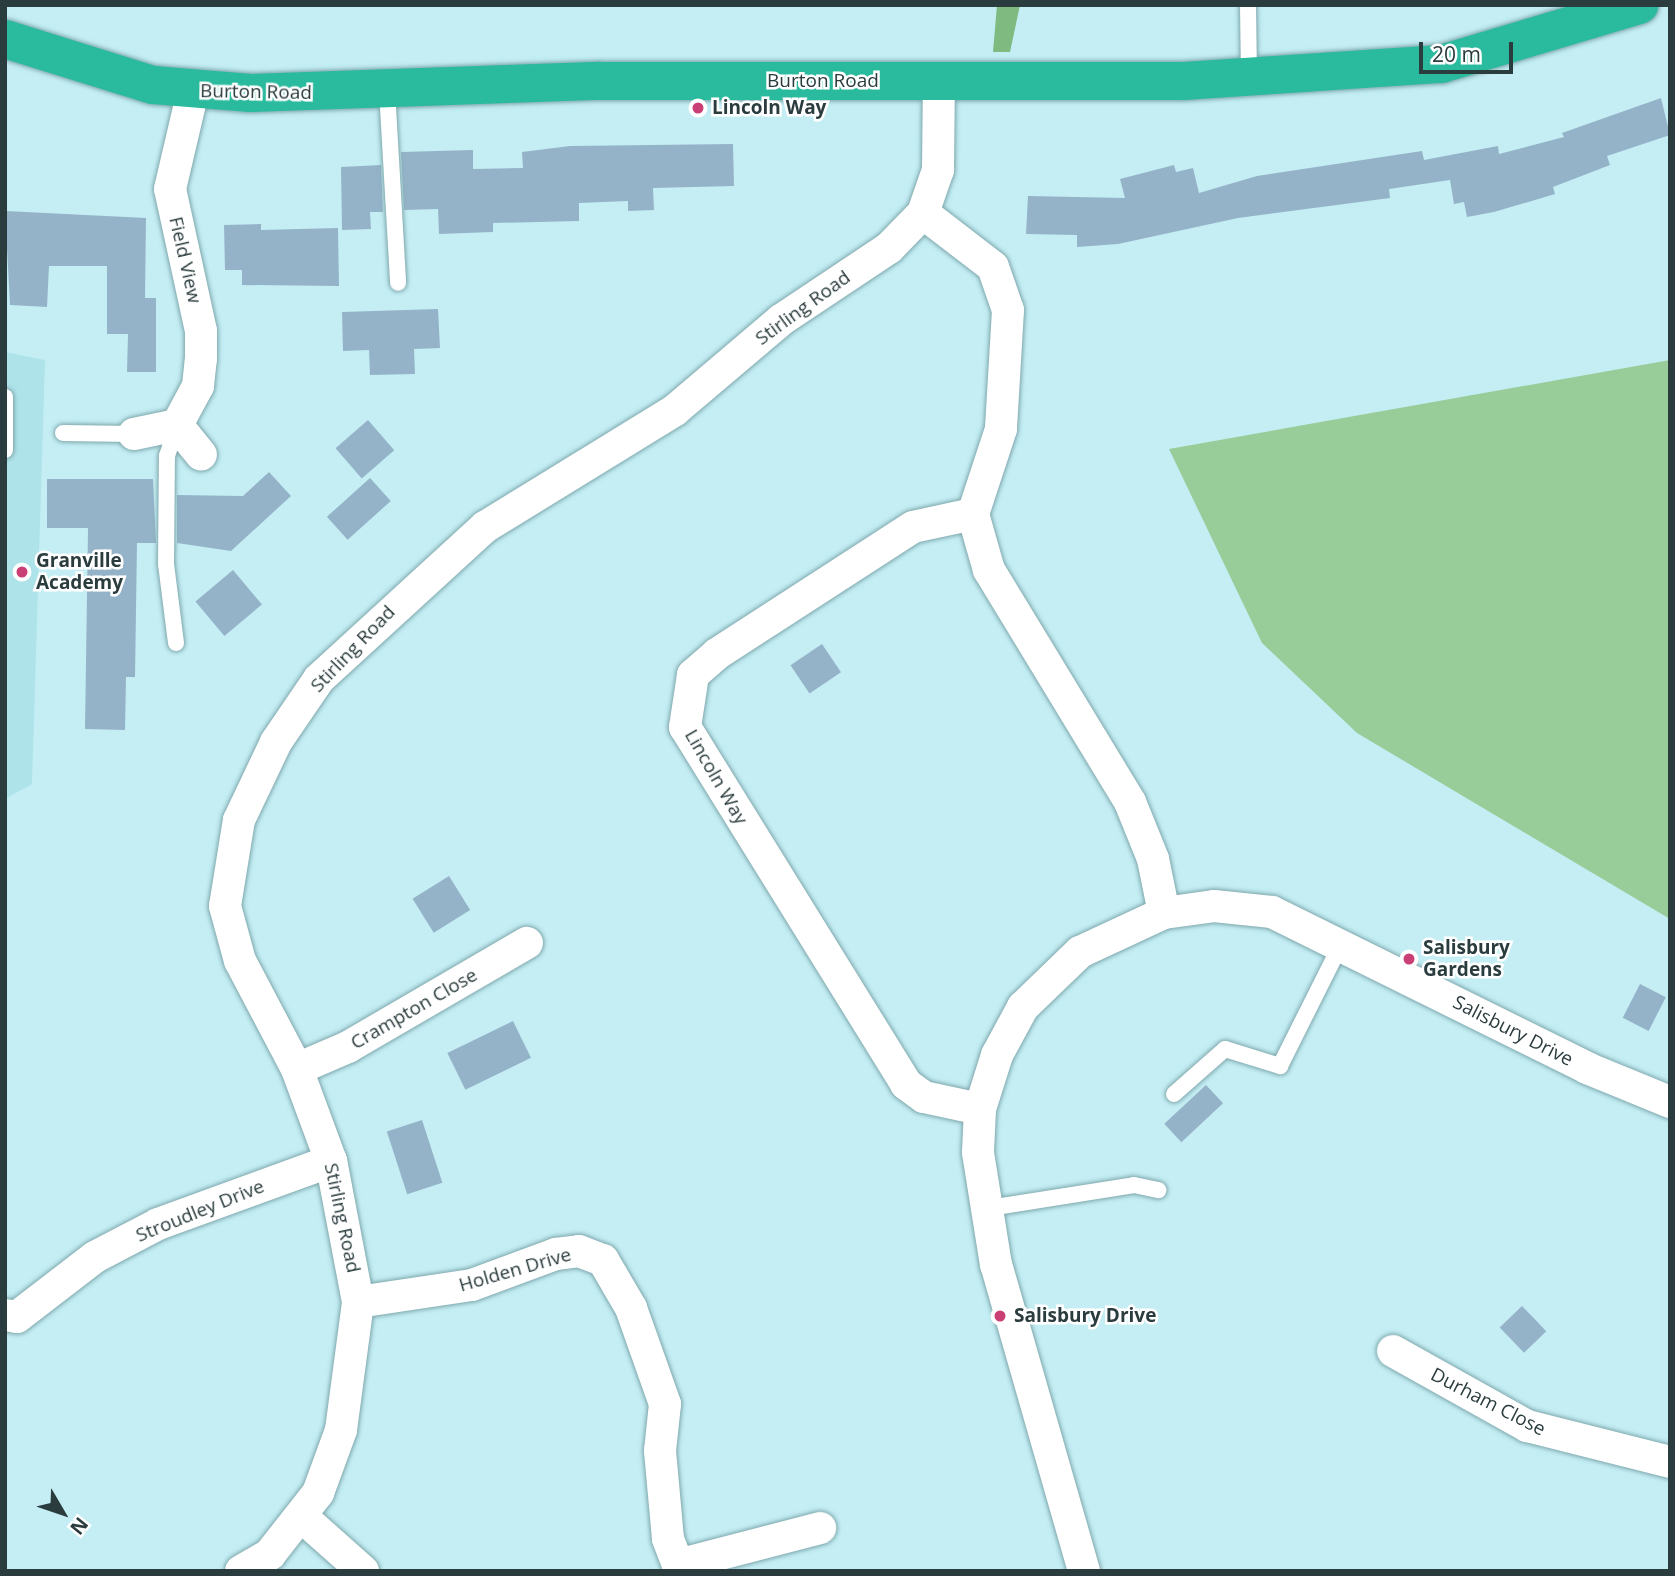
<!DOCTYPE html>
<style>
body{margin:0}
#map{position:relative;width:1675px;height:1576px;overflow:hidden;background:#c4eef4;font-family:"Open Sans",sans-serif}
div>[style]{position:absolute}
.built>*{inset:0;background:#afe3ea}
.green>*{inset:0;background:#98cc98}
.forest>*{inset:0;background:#7fba80}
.building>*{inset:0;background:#95b3c8;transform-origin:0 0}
.roads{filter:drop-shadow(0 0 2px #7fa8ad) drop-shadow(0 0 2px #7fa8ad)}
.lane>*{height:16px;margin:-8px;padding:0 8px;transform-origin:8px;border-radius:8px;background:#fff}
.street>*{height:32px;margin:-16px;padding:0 16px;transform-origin:16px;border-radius:16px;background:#fff}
.highway>*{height:38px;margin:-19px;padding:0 19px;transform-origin:19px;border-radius:19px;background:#2abb9e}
.dots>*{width:19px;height:19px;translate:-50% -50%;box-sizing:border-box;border:4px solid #fff;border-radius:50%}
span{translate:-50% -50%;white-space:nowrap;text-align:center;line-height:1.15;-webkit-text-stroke:5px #fff;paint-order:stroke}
.street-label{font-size:19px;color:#2b3c3e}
.poi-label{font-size:19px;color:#2b3c3e;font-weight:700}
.left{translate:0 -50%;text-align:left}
.frame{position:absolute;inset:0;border:7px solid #2b3c3e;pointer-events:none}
.north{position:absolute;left:28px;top:1478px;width:70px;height:70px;-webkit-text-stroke:5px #fff;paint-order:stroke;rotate:129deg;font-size:19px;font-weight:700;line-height:28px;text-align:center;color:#2b3c3e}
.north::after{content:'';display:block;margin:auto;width:24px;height:32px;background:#2b3c3e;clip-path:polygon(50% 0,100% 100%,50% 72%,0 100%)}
.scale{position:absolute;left:1419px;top:42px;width:94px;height:32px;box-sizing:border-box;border:4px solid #2b3c3e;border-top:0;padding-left:9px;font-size:21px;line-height:24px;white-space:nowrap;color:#2b3c3e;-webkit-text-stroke:5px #fff;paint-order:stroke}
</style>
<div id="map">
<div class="built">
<i style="clip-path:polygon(5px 352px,45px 360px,32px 784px,5px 799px)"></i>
</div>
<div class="green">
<i style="clip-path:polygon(1670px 360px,1670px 919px,1357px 733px,1262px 643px,1169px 449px)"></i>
</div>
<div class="forest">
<i style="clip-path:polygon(997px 5px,1020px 5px,1010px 52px,993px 52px)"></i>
</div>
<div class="building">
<i style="clip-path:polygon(1661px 98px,1670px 135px,1607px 156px,1610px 165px,1553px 187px,1555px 194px,1494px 212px,1467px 217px,1464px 202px,1454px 204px,1450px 180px,1389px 189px,1390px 198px,1238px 218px,1118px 244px,1077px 247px,1077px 235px,1026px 234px,1028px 196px,1125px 198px,1120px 179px,1174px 165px,1176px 172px,1193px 168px,1199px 193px,1257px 176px,1422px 151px,1424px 160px,1498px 146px,1499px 154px,1564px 137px,1562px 133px)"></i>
<i style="clip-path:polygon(733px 144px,734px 186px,653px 188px,654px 210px,628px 211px,628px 201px,579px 203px,579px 221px,493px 223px,493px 232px,439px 234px,438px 209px,404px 210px,401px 152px,473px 150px,473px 169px,523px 168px,522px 152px,570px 146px)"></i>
<i style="clip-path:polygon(381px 165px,383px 212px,370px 212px,371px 229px,342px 230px,341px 167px)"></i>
<i style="clip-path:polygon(5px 211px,146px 218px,145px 298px,156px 298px,156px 372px,127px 372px,128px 334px,107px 334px,107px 266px,49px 266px,47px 307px,10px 305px)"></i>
<i style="clip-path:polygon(261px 224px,261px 230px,338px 228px,339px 286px,242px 285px,242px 270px,225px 270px,224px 225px)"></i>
<i style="clip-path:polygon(438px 309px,440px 348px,414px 349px,415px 374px,370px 375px,369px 350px,343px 351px,342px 312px)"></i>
<i style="left:368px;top:420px;width:40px;height:43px;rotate:49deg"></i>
<i style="clip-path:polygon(269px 472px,291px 496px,231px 551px,177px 543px,177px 495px,243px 496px)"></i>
<i style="left:370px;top:478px;width:31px;height:58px;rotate:48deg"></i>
<i style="clip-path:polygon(47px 479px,153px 479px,156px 543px,137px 543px,135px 677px,126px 677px,125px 730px,85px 729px,88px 528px,47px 528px)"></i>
<i style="left:233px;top:570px;width:45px;height:49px;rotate:50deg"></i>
<i style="left:822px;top:644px;width:34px;height:38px;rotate:56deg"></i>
<i style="left:449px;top:876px;width:40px;height:43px;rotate:58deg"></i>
<i style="left:1640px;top:984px;width:29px;height:38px;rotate:27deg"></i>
<i style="left:513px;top:1021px;width:41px;height:73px;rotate:64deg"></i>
<i style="left:1206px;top:1085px;width:25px;height:57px;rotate:47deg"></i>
<i style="left:422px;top:1120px;width:66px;height:37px;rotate:72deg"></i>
<i style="left:1522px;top:1306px;width:35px;height:31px;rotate:46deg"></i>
</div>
<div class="roads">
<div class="lane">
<i style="left:1248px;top:5px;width:72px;rotate:89.2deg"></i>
<i style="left:387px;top:90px;width:193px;rotate:86.7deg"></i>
<i style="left:5px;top:397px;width:53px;rotate:90deg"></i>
<i style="left:63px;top:433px;width:71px;rotate:0.8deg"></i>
<i style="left:176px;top:643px;width:80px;rotate:-97.2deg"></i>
<i style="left:166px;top:564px;width:108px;rotate:-89.5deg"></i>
<i style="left:167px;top:456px;width:33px;rotate:-72deg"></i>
<i style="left:1174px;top:1094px;width:68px;rotate:-41.4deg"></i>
<i style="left:1225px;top:1049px;width:58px;rotate:17.2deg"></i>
<i style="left:1280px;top:1066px;width:136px;rotate:-63.4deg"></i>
<i style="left:983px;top:1209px;width:153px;rotate:-9deg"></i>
<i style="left:1134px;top:1185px;width:25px;rotate:12deg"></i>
</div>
<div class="street">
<i style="left:923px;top:213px;width:88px;rotate:37.6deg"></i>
<i style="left:993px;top:267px;width:46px;rotate:70.8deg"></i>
<i style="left:1008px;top:310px;width:119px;rotate:93.4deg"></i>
<i style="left:1001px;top:429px;width:89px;rotate:108.2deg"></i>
<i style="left:973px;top:514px;width:61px;rotate:167.8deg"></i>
<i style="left:913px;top:527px;width:234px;rotate:147.1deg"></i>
<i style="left:717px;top:654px;width:32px;rotate:139deg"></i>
<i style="left:693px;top:675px;width:53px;rotate:98.7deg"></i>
<i style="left:685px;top:727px;width:420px;rotate:58.2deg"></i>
<i style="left:906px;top:1084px;width:22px;rotate:36deg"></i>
<i style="left:924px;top:1097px;width:57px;rotate:12.1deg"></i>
<i style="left:177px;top:425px;width:44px;rotate:-61.7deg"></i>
<i style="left:198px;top:386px;width:27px;rotate:-84deg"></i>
<i style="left:201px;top:359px;width:28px;rotate:-90deg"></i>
<i style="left:201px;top:331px;width:145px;rotate:-102.3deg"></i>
<i style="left:170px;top:189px;width:101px;rotate:-76.8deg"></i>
<i style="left:134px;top:434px;width:44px;rotate:-11.8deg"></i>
<i style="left:177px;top:425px;width:38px;rotate:51deg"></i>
<i style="left:973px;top:514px;width:58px;rotate:74.1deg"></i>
<i style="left:989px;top:570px;width:271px;rotate:58.7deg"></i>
<i style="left:1130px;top:802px;width:61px;rotate:68deg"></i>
<i style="left:1153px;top:859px;width:55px;rotate:78.5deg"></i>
<i style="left:297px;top:1069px;width:56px;rotate:-23.3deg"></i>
<i style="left:348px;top:1047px;width:207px;rotate:-30.2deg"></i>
<i style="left:358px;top:1302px;width:115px;rotate:-8.5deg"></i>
<i style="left:472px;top:1285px;width:90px;rotate:-20.3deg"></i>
<i style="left:556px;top:1254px;width:23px;rotate:-7deg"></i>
<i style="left:579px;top:1251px;width:26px;rotate:21deg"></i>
<i style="left:603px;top:1260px;width:56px;rotate:59.7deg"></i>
<i style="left:631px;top:1308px;width:102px;rotate:70.5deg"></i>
<i style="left:665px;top:1404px;width:47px;rotate:96.1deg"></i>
<i style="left:660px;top:1451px;width:88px;rotate:84.8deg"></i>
<i style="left:668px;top:1539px;width:34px;rotate:69deg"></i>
<i style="left:5px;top:1315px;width:12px;rotate:9deg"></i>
<i style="left:17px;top:1317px;width:98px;rotate:-37.6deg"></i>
<i style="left:95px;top:1257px;width:71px;rotate:-27.6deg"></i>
<i style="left:158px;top:1224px;width:184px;rotate:-20deg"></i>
<i style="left:1393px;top:1351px;width:154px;rotate:29.2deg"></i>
<i style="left:1527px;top:1426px;width:147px;rotate:14.1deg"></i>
<i style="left:301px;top:1516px;width:83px;rotate:41.6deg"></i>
<i style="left:678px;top:1565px;width:147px;rotate:-14.6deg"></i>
<i style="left:241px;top:1571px;width:34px;rotate:-30deg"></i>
<i style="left:270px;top:1554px;width:78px;rotate:-51.8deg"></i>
<i style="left:318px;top:1493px;width:67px;rotate:-69.9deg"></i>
<i style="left:341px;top:1430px;width:129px;rotate:-82.4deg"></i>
<i style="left:358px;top:1302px;width:144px;rotate:-100.8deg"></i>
<i style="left:331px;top:1161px;width:98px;rotate:-110.3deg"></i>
<i style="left:297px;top:1069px;width:122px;rotate:-117.8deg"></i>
<i style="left:240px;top:961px;width:57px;rotate:-105.3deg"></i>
<i style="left:225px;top:906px;width:87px;rotate:-80.8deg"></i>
<i style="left:239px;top:820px;width:86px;rotate:-64.6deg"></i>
<i style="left:276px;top:742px;width:76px;rotate:-55.7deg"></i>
<i style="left:319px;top:679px;width:225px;rotate:-42.5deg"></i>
<i style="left:485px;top:527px;width:223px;rotate:-31.6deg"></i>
<i style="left:675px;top:410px;width:139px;rotate:-40.3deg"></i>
<i style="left:781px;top:320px;width:130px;rotate:-33.7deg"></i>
<i style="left:889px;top:248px;width:49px;rotate:-45.8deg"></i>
<i style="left:923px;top:213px;width:46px;rotate:-70.8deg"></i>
<i style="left:938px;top:170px;width:89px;rotate:-89.4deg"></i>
<i style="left:1084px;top:1571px;width:318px;rotate:-106deg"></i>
<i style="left:996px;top:1265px;width:114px;rotate:-99.1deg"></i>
<i style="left:978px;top:1152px;width:43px;rotate:-87.3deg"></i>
<i style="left:980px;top:1109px;width:57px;rotate:-72.5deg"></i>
<i style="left:997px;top:1055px;width:55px;rotate:-61.6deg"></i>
<i style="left:1023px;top:1007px;width:79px;rotate:-44deg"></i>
<i style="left:1080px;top:952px;width:93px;rotate:-24.9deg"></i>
<i style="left:1164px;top:913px;width:50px;rotate:-8deg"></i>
<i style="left:1214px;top:906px;width:58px;rotate:5.9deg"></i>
<i style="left:1272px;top:912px;width:352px;rotate:26.3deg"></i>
<i style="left:1587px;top:1068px;width:90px;rotate:22.3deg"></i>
</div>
<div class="highway">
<i style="left:5px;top:39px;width:155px;rotate:17.3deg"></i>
<i style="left:153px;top:85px;width:98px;rotate:4.7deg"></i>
<i style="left:251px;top:93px;width:349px;rotate:-2deg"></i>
<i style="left:600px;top:81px;width:584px"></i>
<i style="left:1184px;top:81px;width:258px;rotate:-3.8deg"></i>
<i style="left:1441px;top:64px;width:207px;rotate:-16.6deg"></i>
</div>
</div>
<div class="dots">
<i style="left:698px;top:108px;background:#c93f76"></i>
<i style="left:22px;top:572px;background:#c93f76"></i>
<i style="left:1409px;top:959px;background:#c93f76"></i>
<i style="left:1000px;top:1316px;background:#c93f76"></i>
</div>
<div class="street-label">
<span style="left:823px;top:81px">Burton Road</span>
<span style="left:256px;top:92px;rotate:1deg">Burton Road</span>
<span style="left:185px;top:260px;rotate:77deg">Field View</span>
<span style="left:803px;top:308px;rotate:-36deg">Stirling Road</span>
<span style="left:353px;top:649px;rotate:-46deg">Stirling Road</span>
<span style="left:716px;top:777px;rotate:60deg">Lincoln Way</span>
<span style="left:414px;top:1009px;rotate:-30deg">Crampton Close</span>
<span style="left:1513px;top:1031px;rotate:27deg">Salisbury Drive</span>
<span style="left:200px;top:1211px;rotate:-22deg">Stroudley Drive</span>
<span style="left:342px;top:1218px;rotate:78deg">Stirling Road</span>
<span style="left:515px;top:1270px;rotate:-16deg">Holden Drive</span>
<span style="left:1488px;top:1402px;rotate:27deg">Durham Close</span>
</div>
<div class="poi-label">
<span class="left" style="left:712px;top:108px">Lincoln Way</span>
<span class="left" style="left:36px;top:572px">Granville<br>Academy</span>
<span class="left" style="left:1423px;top:959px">Salisbury<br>Gardens</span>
<span class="left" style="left:1014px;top:1316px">Salisbury Drive</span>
</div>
<div class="frame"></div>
<div class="north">N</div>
<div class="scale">20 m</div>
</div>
